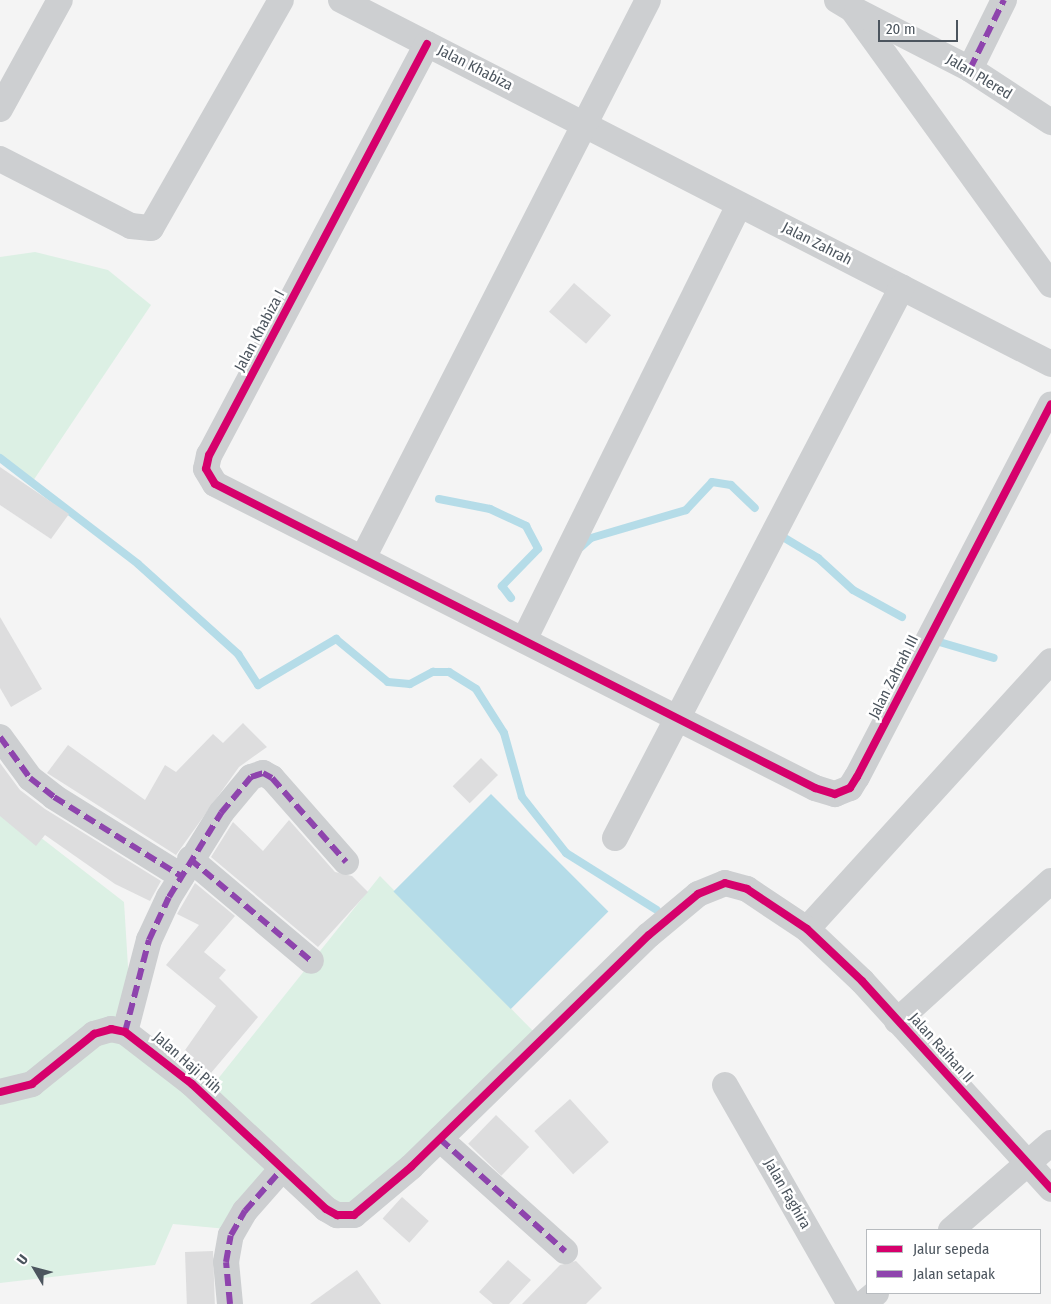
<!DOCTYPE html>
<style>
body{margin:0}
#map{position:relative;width:1051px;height:1304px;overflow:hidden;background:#f4f4f4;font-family:"Fira Sans Condensed",sans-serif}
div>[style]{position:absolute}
.green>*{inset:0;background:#dcf0e4}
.water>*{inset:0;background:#b5dce8;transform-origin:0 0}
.stream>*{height:8px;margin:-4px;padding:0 4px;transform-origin:4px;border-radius:4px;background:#b5dce8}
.building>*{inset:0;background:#ddddde;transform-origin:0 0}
.minor>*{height:26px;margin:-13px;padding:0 13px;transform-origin:13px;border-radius:13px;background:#cdcfd1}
.quiet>*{height:6px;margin-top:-3px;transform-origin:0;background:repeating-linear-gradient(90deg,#8e44ad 0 12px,transparent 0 18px)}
.cycleway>*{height:8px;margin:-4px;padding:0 4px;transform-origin:4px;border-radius:4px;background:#d6006c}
span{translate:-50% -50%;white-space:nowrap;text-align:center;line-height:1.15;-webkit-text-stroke:5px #fff;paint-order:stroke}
.street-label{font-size:15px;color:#4c555e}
.legend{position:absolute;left:866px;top:1229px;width:175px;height:65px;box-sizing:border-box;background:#fff;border:1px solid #b7bbbf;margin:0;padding:6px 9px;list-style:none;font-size:15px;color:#4c555e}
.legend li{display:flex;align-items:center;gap:10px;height:25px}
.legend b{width:25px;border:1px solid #b7bbbf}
.north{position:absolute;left:10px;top:1244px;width:50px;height:50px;-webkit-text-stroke:4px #fff;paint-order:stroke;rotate:307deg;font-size:14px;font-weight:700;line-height:20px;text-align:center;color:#4c555e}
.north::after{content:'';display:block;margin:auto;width:18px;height:22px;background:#4c555e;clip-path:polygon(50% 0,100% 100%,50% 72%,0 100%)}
.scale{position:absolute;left:878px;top:20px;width:80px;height:22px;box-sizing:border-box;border:2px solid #4c555e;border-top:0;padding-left:6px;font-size:15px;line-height:18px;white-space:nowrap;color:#4c555e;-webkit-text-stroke:4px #fff;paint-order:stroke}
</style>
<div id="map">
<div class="green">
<i style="clip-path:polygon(35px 252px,108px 270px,151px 305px,33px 481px,0 461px,0 257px)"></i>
<i style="clip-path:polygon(0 806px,124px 902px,132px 1031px,213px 1085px,380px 876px,538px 1036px,347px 1210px,273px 1183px,238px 1230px,173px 1224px,155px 1265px,0 1283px)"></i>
</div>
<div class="water">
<i style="left:491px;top:794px;width:166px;height:138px;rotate:45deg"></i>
</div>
<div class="stream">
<i style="left:0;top:458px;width:174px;rotate:37.5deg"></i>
<i style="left:138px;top:564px;width:135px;rotate:42deg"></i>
<i style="left:238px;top:654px;width:37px;rotate:57deg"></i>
<i style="left:258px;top:685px;width:91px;rotate:-30.5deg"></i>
<i style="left:336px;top:639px;width:67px;rotate:39.6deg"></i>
<i style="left:388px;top:682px;width:22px;rotate:5deg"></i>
<i style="left:410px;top:684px;width:26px;rotate:-28deg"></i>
<i style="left:433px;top:672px;width:16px"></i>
<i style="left:449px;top:672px;width:32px;rotate:32deg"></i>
<i style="left:476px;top:689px;width:52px;rotate:57.5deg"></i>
<i style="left:504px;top:733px;width:66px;rotate:74.3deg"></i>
<i style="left:522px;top:797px;width:71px;rotate:51.8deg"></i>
<i style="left:566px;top:853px;width:107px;rotate:32.1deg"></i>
<i style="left:439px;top:499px;width:52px;rotate:11.1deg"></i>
<i style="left:490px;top:509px;width:40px;rotate:25deg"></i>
<i style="left:526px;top:526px;width:26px;rotate:62deg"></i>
<i style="left:538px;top:549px;width:52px;rotate:134.2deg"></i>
<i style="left:502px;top:586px;width:15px;rotate:53deg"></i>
<i style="left:778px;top:534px;width:47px;rotate:31deg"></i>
<i style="left:818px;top:558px;width:47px;rotate:42.4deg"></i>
<i style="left:853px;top:590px;width:56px;rotate:28.9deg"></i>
<i style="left:581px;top:547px;width:13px;rotate:-42deg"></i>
<i style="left:591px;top:538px;width:99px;rotate:-16.4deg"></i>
<i style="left:686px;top:510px;width:38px;rotate:-47deg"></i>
<i style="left:712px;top:482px;width:19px;rotate:9deg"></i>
<i style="left:731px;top:485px;width:33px;rotate:44deg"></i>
<i style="left:936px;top:641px;width:60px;rotate:16.3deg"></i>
</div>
<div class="building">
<i style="left:574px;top:283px;width:49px;height:38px;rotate:41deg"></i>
<i style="clip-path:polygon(0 467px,69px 514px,51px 539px,0 505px)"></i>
<i style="clip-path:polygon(0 617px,42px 689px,11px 707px,0 688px)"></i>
<i style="clip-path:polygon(243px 723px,267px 747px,239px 767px,176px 855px,47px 773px,68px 745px,145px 800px,165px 765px,176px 772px,213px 734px,223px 743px)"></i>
<i style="left:481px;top:758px;width:24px;height:40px;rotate:45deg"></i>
<i style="clip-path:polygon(0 763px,20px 790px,45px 809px,161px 881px,150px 901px,115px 884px,45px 835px,36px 846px,0 816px)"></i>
<i style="clip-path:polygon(289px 820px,335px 872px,352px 876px,368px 892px,318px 947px,211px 857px,233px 822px,263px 851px)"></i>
<i style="clip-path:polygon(195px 883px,235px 916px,204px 952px,226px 970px,219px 978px,258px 1017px,211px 1073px,183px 1053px,216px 1006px,166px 965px,199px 925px,177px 914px)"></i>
<i style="left:570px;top:1099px;width:58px;height:48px;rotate:48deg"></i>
<i style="left:496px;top:1115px;width:46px;height:40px;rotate:44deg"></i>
<i style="left:402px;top:1197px;width:36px;height:29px;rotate:42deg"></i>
<i style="left:213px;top:1251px;width:53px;height:28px;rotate:88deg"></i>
<i style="clip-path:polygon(508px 1260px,531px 1280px,509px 1304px,493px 1304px,479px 1292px)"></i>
<i style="clip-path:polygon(576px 1261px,602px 1288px,586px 1304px,522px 1304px,560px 1265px)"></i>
<i style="clip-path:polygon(357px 1270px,381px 1304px,310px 1304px)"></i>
</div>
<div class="minor">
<i style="left:341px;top:0;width:798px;rotate:27.14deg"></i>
<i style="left:837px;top:0;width:17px;rotate:31deg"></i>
<i style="left:852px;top:9px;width:340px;rotate:54.2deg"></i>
<i style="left:857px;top:11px;width:127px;rotate:27.2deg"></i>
<i style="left:970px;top:69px;width:97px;rotate:33.2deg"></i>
<i style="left:427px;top:44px;width:465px;rotate:117.9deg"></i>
<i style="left:209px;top:455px;width:14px;rotate:102deg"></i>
<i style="left:206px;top:469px;width:17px;rotate:59deg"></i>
<i style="left:215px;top:484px;width:673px;rotate:26.87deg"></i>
<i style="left:815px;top:788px;width:21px;rotate:17deg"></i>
<i style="left:835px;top:794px;width:16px;rotate:-22deg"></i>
<i style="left:850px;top:788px;width:13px;rotate:-58deg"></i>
<i style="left:857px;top:777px;width:420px;rotate:-62.5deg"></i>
<i style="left:970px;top:69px;width:77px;rotate:-63.8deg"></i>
<i style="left:0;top:109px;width:124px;rotate:-61.2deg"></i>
<i style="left:0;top:159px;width:147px;rotate:27.1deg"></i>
<i style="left:131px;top:226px;width:20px;rotate:6deg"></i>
<i style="left:151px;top:228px;width:262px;rotate:-60.3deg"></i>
<i style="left:364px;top:556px;width:624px;rotate:-62.94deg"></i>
<i style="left:524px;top:640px;width:485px;rotate:-63.7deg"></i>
<i style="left:0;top:737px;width:51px;rotate:53.8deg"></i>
<i style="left:30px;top:778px;width:31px;rotate:38deg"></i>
<i style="left:54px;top:797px;width:150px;rotate:31.9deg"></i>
<i style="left:615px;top:838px;width:621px;rotate:-62.49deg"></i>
<i style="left:190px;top:859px;width:158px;rotate:40.1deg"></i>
<i style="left:807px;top:929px;width:362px;rotate:-47.7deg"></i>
<i style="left:897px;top:1021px;width:208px;rotate:-42.3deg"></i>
<i style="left:125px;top:1032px;width:95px;rotate:-75.4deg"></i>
<i style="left:149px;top:940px;width:47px;rotate:-65.1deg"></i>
<i style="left:169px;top:897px;width:99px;rotate:-58.2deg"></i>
<i style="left:221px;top:813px;width:47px;rotate:-50.2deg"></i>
<i style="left:251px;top:777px;width:13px;rotate:-18deg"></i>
<i style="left:263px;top:773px;width:10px;rotate:29deg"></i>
<i style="left:272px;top:778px;width:112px;rotate:48.6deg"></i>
<i style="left:725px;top:1085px;width:252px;rotate:60.3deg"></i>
<i style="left:0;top:1092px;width:33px;rotate:-14deg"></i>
<i style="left:32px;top:1084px;width:80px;rotate:-38.9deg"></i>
<i style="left:94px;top:1034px;width:18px;rotate:-16deg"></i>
<i style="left:111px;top:1029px;width:14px;rotate:12deg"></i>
<i style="left:125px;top:1032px;width:85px;rotate:37.8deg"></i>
<i style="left:192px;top:1084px;width:183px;rotate:43deg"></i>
<i style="left:326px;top:1209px;width:13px;rotate:29deg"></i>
<i style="left:337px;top:1215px;width:17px"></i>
<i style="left:354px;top:1215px;width:75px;rotate:-40.1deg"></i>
<i style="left:411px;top:1167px;width:332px;rotate:-44.3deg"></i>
<i style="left:649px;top:935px;width:64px;rotate:-39.9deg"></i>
<i style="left:698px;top:894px;width:29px;rotate:-22deg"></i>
<i style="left:725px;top:883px;width:23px;rotate:15deg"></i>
<i style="left:747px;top:889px;width:72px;rotate:33.7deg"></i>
<i style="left:807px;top:929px;width:76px;rotate:43.4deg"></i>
<i style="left:862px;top:981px;width:281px;rotate:47.7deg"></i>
<i style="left:440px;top:1139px;width:168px;rotate:41.9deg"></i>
<i style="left:951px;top:1230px;width:133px;rotate:-41deg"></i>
<i style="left:230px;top:1304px;width:42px;rotate:-95.4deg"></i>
<i style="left:226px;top:1262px;width:27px;rotate:-80deg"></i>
<i style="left:231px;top:1235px;width:28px;rotate:-60deg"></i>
<i style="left:245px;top:1211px;width:55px;rotate:-48.7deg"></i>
<i style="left:863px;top:1304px;width:17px;rotate:-40deg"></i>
</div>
<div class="quiet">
<i style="left:970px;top:69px;width:77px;rotate:-63.8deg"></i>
<i style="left:0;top:737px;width:51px;rotate:53.8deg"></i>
<i style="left:30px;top:778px;width:31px;rotate:38deg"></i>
<i style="left:54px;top:797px;width:150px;rotate:31.9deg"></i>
<i style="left:190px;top:859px;width:158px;rotate:40.1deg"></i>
<i style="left:125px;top:1032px;width:95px;rotate:-75.4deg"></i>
<i style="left:149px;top:940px;width:47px;rotate:-65.1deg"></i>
<i style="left:169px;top:897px;width:99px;rotate:-58.2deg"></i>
<i style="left:221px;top:813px;width:47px;rotate:-50.2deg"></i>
<i style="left:251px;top:777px;width:13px;rotate:-18deg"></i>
<i style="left:263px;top:773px;width:10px;rotate:29deg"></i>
<i style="left:272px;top:778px;width:112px;rotate:48.6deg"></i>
<i style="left:440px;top:1139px;width:168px;rotate:41.9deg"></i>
<i style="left:230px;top:1304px;width:42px;rotate:-95.4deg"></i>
<i style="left:226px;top:1262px;width:27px;rotate:-80deg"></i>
<i style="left:231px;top:1235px;width:28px;rotate:-60deg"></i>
<i style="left:245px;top:1211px;width:55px;rotate:-48.7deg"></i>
</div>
<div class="cycleway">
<i style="left:427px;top:44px;width:465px;rotate:117.9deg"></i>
<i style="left:209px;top:455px;width:14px;rotate:102deg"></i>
<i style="left:206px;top:469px;width:17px;rotate:59deg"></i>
<i style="left:215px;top:484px;width:673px;rotate:26.87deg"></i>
<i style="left:815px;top:788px;width:21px;rotate:17deg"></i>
<i style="left:835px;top:794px;width:16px;rotate:-22deg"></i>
<i style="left:850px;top:788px;width:13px;rotate:-58deg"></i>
<i style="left:857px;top:777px;width:420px;rotate:-62.5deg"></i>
<i style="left:0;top:1092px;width:33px;rotate:-14deg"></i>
<i style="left:32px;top:1084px;width:80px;rotate:-38.9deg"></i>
<i style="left:94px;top:1034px;width:18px;rotate:-16deg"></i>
<i style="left:111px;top:1029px;width:14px;rotate:12deg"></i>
<i style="left:125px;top:1032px;width:85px;rotate:37.8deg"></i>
<i style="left:192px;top:1084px;width:183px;rotate:43deg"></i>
<i style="left:326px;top:1209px;width:13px;rotate:29deg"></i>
<i style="left:337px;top:1215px;width:17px"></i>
<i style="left:354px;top:1215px;width:75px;rotate:-40.1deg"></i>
<i style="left:411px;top:1167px;width:332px;rotate:-44.3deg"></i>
<i style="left:649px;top:935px;width:64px;rotate:-39.9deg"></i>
<i style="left:698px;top:894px;width:29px;rotate:-22deg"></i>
<i style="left:725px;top:883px;width:23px;rotate:15deg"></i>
<i style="left:747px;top:889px;width:72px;rotate:33.7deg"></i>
<i style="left:807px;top:929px;width:76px;rotate:43.4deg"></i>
<i style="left:862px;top:981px;width:281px;rotate:47.7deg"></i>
</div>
<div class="street-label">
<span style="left:475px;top:68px;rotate:27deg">Jalan Khabiza</span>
<span style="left:979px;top:77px;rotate:31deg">Jalan Plered</span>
<span style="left:817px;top:244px;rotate:27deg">Jalan Zahrah</span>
<span style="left:260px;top:331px;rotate:-62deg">Jalan Khabiza I</span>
<span style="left:894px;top:677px;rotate:-63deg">Jalan Zahrah III</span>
<span style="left:941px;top:1048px;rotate:48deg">Jalan Raihan II</span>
<span style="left:187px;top:1063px;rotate:41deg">Jalan Haji Piih</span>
<span style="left:787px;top:1194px;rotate:60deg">Jalan Faghira</span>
</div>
<ul class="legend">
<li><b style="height:6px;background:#d6006c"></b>Jalur sepeda</li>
<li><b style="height:6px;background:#8e44ad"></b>Jalan setapak</li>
</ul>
<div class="north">U</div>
<div class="scale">20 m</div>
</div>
